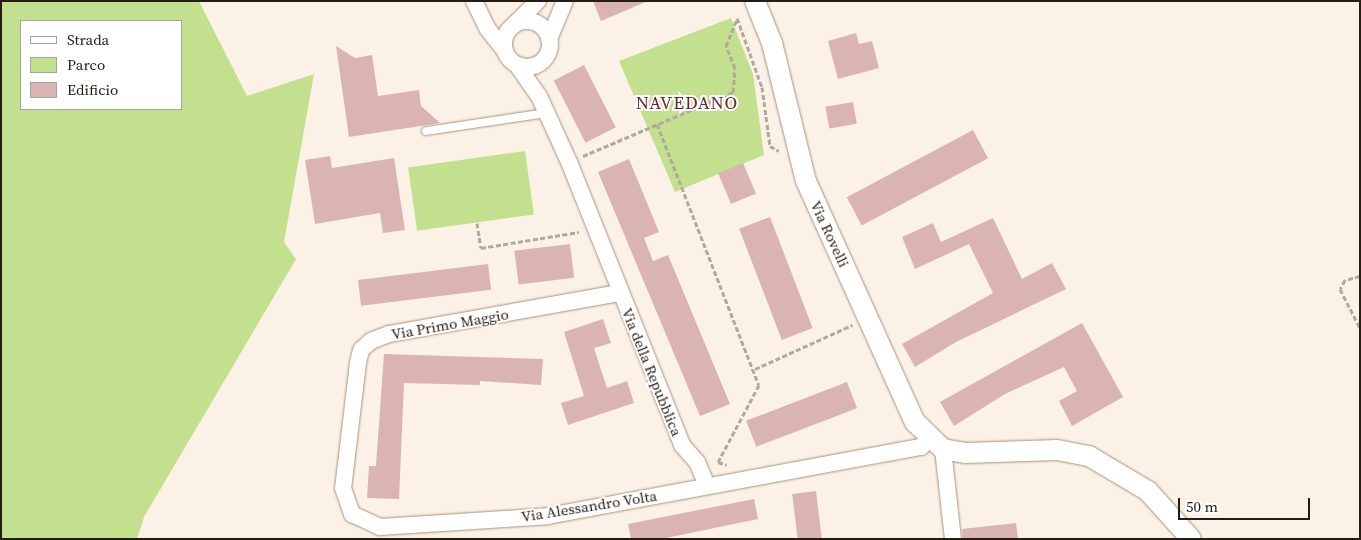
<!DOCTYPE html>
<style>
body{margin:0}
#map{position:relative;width:1361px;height:540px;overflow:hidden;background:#fcf1e7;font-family:"Source Serif 4",serif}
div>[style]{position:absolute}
.green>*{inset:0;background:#c2e08e;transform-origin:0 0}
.building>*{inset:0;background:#dab4b3;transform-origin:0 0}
.path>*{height:3px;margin-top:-1.5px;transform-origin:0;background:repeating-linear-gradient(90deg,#b2a89e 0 5px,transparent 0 7.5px)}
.roads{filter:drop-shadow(0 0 1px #aa9179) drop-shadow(0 0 1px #aa9179)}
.service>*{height:8px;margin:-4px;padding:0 4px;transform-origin:4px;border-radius:4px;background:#fff}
.minor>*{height:16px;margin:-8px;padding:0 8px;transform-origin:8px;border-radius:8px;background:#fff}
.minor>.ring{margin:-8px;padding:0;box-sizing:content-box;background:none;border:16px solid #fff;border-radius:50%}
.tertiary>*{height:20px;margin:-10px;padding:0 10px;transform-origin:10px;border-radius:10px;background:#fff}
span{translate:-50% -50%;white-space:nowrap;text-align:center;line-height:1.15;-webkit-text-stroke:4px #fff;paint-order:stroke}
.street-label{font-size:15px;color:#251c12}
.quarter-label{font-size:18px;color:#692436;letter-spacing:1px}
.frame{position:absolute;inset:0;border:2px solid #251c12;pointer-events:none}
.legend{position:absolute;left:20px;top:20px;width:162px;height:90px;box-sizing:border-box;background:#fff;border:1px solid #a8a4a0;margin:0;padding:6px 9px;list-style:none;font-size:15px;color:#251c12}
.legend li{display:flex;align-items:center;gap:10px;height:25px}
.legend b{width:25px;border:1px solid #a8a4a0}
.scale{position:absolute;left:1178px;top:498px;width:132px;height:22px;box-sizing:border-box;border:2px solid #251c12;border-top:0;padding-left:6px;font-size:15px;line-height:18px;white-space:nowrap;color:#251c12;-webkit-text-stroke:4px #fff;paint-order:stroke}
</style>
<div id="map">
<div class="green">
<i style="clip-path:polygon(evenodd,1px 1px,199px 1px,247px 96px,314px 74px,284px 242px,296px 259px,144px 517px,137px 539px,1px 539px,1px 1px,21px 21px,181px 21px,181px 109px,21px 109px,21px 21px)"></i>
<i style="clip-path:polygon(731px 18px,753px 74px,764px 155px,675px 192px,619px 61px)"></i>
<i style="left:525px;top:151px;width:64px;height:118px;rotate:82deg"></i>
</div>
<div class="building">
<i style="clip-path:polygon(593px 1px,648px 1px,601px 21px)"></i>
<i style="clip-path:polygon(856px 33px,859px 44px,872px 41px,879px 68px,838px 79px,828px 41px)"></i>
<i style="clip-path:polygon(336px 46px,355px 58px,372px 55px,378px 96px,419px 90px,421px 106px,440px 123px,349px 137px)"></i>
<i style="left:584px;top:65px;width:70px;height:34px;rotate:63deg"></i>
<i style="left:853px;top:102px;width:22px;height:28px;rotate:80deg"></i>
<i style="left:973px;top:130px;width:32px;height:143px;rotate:62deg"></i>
<i style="clip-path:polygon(330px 156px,332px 168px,394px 158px,405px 230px,383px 233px,380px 213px,315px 224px,305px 160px)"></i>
<i style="clip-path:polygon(629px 159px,659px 232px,644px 238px,653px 261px,668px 255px,730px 404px,700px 416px,598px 172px)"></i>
<i style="left:743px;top:163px;width:33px;height:27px;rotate:67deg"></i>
<i style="left:770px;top:217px;width:119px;height:33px;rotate:69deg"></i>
<i style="clip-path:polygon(993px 218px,1022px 279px,1052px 263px,1066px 289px,956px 342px,915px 367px,902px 344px,993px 293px,969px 244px,915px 269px,902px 237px,933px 223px,941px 242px)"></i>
<i style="left:570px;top:244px;width:34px;height:56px;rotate:83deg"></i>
<i style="left:488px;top:264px;width:26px;height:131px;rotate:83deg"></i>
<i style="clip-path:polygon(603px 319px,611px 343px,594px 348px,607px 388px,627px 381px,634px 403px,568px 425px,561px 403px,584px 396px,564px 332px)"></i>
<i style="clip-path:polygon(1082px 323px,1123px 397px,1072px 426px,1059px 401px,1077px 391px,1064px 367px,1005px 394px,954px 426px,940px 402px)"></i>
<i style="clip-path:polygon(384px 354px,543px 359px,541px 385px,480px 381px,480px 385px,404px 383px,399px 499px,367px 498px,369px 466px,376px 466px)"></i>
<i style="left:847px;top:382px;width:28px;height:108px;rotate:69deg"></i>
<i style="left:816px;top:491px;width:48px;height:24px;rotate:83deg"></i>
<i style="clip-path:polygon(754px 499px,758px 519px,661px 539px,631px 539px,628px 524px)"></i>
<i style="clip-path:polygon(1016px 523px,1018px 539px,963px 539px,962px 529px)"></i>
</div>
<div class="path">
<i style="left:737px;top:18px;width:73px;rotate:70.1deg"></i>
<i style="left:762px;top:87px;width:60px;rotate:82.3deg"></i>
<i style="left:770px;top:146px;width:10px;rotate:29deg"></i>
<i style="left:657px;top:124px;width:280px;rotate:68.7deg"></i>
<i style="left:759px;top:385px;width:87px;rotate:118deg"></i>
<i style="left:718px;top:462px;width:9px;rotate:18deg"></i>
<i style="left:583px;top:156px;width:163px;rotate:-23.1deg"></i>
<i style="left:733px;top:92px;width:24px;rotate:-85deg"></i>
<i style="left:735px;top:68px;width:24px;rotate:-112deg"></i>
<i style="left:726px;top:46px;width:29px;rotate:-68deg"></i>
<i style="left:477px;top:223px;width:25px;rotate:81deg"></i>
<i style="left:481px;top:248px;width:99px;rotate:-9.3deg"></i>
<i style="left:1360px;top:276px;width:16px;rotate:165deg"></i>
<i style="left:1345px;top:280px;width:10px;rotate:119deg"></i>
<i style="left:1340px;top:289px;width:44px;rotate:62.9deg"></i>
<i style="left:755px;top:369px;width:107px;rotate:-24.4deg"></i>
</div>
<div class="roads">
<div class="service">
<i style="left:426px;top:131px;width:121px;rotate:-8.5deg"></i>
</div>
<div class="minor">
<i style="left:474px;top:1px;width:30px;rotate:64deg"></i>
<i style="left:487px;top:28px;width:29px;rotate:52deg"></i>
<i class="ring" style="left:504px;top:21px;width:30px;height:30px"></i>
<i style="left:514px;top:25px;width:34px;rotate:-45deg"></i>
<i style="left:549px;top:39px;width:41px;rotate:-67.2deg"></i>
<i style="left:517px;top:65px;width:38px;rotate:55deg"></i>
<i style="left:539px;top:96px;width:72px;rotate:65.6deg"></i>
<i style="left:569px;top:162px;width:305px;rotate:68.2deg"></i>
<i style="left:682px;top:445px;width:23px;rotate:49deg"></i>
<i style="left:697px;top:462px;width:26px;rotate:67deg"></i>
<i style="left:619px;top:293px;width:234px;rotate:169.9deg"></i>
<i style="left:389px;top:334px;width:19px;rotate:159deg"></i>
<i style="left:371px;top:341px;width:13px;rotate:138deg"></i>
<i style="left:361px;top:350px;width:13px;rotate:103deg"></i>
<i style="left:358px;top:363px;width:126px;rotate:96.8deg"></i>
<i style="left:343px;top:488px;width:28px;rotate:71deg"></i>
<i style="left:352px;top:514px;width:31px;rotate:25deg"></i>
<i style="left:380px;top:527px;width:168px;rotate:-3.7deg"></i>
<i style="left:548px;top:516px;width:379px;rotate:-10.5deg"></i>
<i style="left:921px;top:447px;width:11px;rotate:-45deg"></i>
<i style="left:943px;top:449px;width:91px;rotate:83.7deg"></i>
</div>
<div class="tertiary">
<i style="left:755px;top:1px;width:45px;rotate:68deg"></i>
<i style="left:772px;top:43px;width:142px;rotate:76.2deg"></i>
<i style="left:806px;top:181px;width:265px;rotate:65.7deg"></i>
<i style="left:915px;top:422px;width:39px;rotate:44deg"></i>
<i style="left:943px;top:449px;width:22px;rotate:10deg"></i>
<i style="left:965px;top:453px;width:92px;rotate:-1.9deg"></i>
<i style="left:1057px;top:450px;width:33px;rotate:11deg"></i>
<i style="left:1089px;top:456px;width:69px;rotate:30.7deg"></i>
<i style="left:1148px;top:491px;width:64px;rotate:48.1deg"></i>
</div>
</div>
<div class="street-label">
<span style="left:830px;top:234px;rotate:65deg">Via Rovelli</span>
<span style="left:450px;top:324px;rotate:-10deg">Via Primo Maggio</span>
<span style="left:652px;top:372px;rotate:68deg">Via della Repubblica</span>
<span style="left:589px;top:506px;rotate:-9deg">Via Alessandro Volta</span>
</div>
<div class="quarter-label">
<span style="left:687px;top:103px">NAVEDANO</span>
</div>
<div class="frame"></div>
<ul class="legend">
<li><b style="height:6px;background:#fff"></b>Strada</li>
<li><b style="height:14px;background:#c2e08e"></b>Parco</li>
<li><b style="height:14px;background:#dab4b3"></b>Edificio</li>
</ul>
<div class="scale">50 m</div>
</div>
